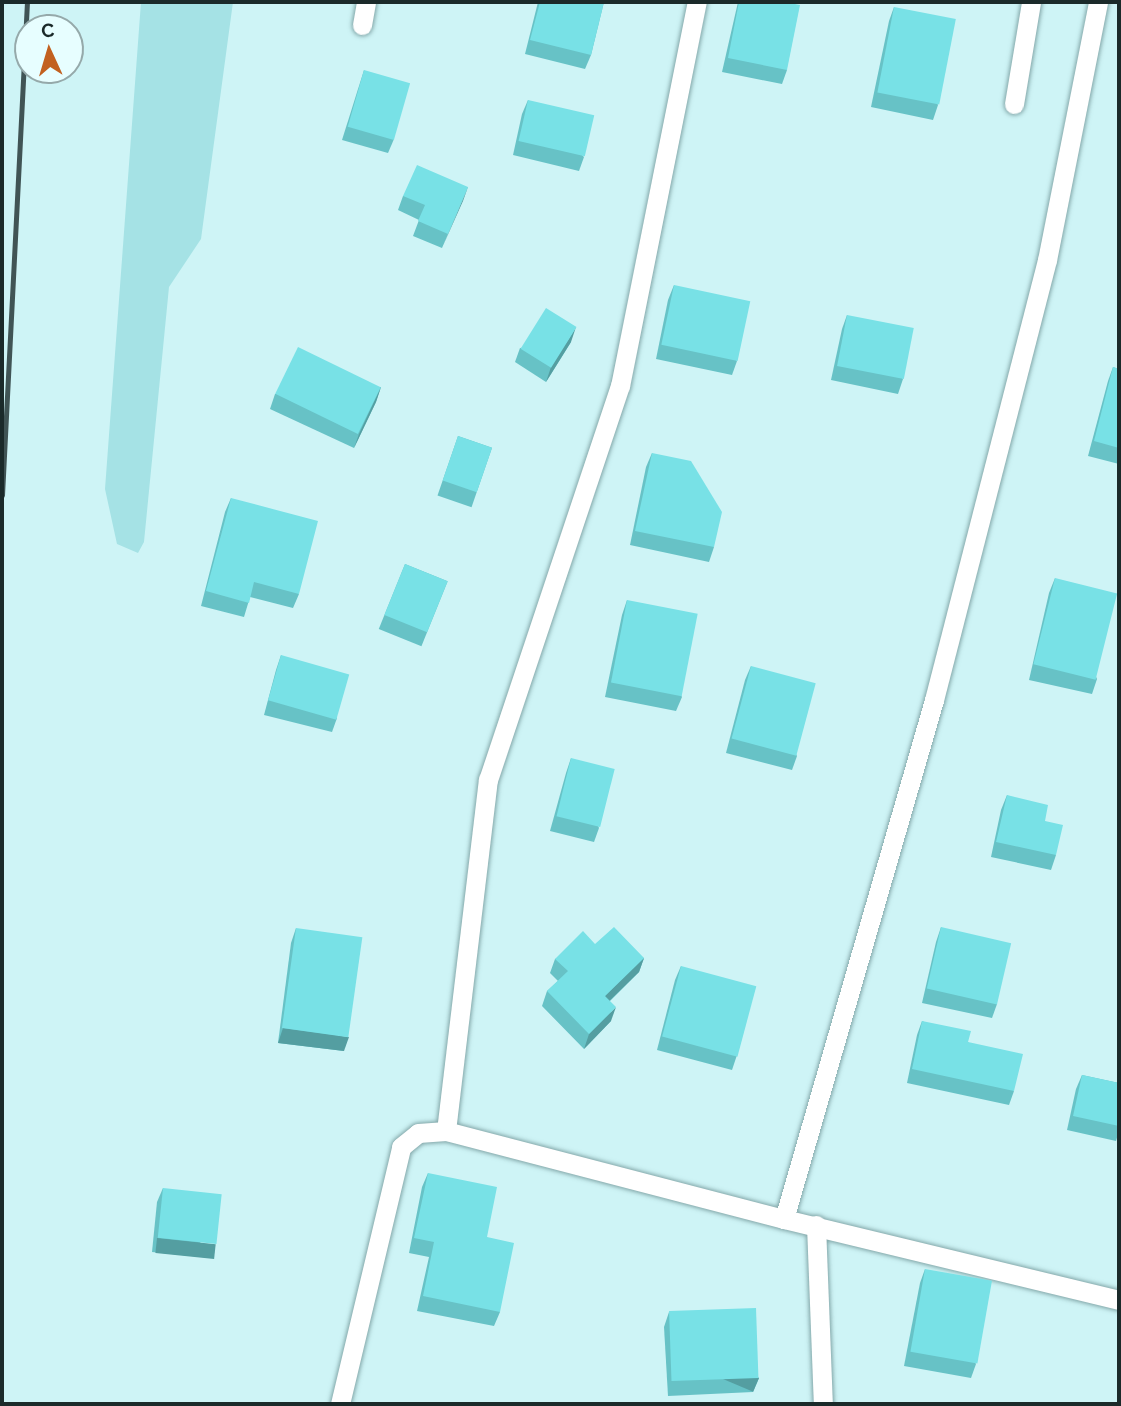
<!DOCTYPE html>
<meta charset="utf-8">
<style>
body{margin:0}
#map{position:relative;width:1121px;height:1406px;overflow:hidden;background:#cef4f6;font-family:Raleway,sans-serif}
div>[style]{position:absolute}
.green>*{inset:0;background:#a5e2e5}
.roads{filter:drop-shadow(0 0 2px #84a8aa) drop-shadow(0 0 2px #84a8aa)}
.service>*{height:19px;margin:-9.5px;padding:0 9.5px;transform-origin:9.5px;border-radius:9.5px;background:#fff}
.rail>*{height:5px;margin:-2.5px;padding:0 2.5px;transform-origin:2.5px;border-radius:2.5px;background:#405455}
.wall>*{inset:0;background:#67c2c6;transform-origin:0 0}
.shaded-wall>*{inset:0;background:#549ea1;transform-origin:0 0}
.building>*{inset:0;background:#78e1e6;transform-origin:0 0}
span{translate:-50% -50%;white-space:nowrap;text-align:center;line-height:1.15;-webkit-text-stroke:5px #e7feff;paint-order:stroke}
.frame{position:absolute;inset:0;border:4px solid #1b2a2a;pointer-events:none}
.north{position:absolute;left:14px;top:14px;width:70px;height:70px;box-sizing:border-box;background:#e7feff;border:2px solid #95a9aa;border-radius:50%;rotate:356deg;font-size:19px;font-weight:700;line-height:28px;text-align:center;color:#1b2a2a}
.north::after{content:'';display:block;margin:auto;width:24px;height:32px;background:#c26120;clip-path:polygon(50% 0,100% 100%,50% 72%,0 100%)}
</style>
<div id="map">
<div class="green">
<i style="clip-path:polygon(141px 2px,233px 2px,201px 239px,169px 287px,144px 542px,138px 553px,117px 544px,105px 489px)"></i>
</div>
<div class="roads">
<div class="service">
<i style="left:362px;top:25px;width:23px;rotate:-80deg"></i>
<i style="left:1014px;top:104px;width:103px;rotate:-80.5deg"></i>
<i style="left:446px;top:1131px;width:354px;rotate:-83.2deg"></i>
<i style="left:488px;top:780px;width:416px;rotate:-71.5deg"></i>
<i style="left:620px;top:386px;width:392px;rotate:-78.7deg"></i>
<i style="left:784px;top:1219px;width:540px;rotate:-73.88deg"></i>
<i style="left:934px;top:700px;width:454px;rotate:-75.6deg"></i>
<i style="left:1047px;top:260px;width:263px;rotate:-78.8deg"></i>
<i style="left:816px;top:1225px;width:179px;rotate:87.8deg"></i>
<i style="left:340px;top:1404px;width:264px;rotate:-76.6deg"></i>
<i style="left:401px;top:1147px;width:22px;rotate:-39deg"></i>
<i style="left:418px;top:1133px;width:28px;rotate:-4deg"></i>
<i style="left:446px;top:1131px;width:349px;rotate:14.6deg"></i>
<i style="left:784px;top:1219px;width:345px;rotate:13.6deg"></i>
</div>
</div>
<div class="rail">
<i style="left:2px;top:495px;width:494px;rotate:-87.1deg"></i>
</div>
<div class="wall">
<i style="clip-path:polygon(538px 2px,604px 2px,591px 55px,585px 69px,525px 54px)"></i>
<i style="clip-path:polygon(738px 2px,785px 2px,787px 70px,782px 84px,722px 72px)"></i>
<i style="clip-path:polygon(894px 7px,938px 105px,933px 120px,871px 107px,889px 21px)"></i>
<i style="clip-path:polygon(364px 70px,394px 139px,388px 153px,342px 140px)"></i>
<i style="clip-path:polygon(528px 100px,584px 157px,579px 171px,513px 155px,522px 114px)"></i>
<i style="clip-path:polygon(468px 187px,442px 248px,413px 236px,419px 220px,398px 210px,403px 196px)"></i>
<i style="clip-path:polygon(674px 285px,737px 361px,732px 375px,656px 359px,668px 300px)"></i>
<i style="clip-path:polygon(847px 315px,903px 379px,898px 394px,831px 380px,842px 329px)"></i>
<i style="clip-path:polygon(571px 342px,546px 382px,515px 362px,520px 348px)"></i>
<i style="clip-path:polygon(1113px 367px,1119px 369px,1119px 464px,1088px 456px,1108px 381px)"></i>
<i style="clip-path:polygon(381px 387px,376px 402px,354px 448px,270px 409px,275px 394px)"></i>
<i style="left:458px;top:436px;width:36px;height:63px;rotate:19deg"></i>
<i style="clip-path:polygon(652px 453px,714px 547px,709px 562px,630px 545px,646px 467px)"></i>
<i style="clip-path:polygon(231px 498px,299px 594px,293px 608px,250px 597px,244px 617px,201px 606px,225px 512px)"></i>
<i style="left:405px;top:564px;width:46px;height:70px;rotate:22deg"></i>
<i style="clip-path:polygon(1055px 578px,1097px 679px,1092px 694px,1029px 680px,1049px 593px)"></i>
<i style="clip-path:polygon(627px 600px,682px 697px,676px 711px,605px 697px,622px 615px)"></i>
<i style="clip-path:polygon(281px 655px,337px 718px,332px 732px,264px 715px,276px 670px)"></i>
<i style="clip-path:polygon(751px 666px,797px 756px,792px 770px,726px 753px,745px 680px)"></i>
<i style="clip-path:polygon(571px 758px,599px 828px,594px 842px,550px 831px,566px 773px)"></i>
<i style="clip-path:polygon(1007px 795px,1045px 821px,1056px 855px,1051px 870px,991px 857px,1001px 810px)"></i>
<i style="clip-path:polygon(941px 927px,997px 1004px,992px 1018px,922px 1003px,936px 942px)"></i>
<i style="clip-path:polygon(296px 928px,344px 1051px,278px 1043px,291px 943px)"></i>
<i style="clip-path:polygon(595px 944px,644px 958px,639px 972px,610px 1001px,611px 1021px,584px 1049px,542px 1006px,547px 991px,558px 981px,550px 973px,555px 959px)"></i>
<i style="clip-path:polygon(681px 966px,737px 1055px,732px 1070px,657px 1050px,675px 980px)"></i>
<i style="clip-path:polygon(922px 1021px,968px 1042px,1014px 1091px,1009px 1105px,907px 1083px,917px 1035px)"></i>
<i style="clip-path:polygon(1082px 1075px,1119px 1083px,1119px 1131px,1116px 1141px,1067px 1130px,1076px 1089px)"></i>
<i style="clip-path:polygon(428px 1173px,487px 1237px,500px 1312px,494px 1326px,417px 1311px,429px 1257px,409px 1253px,422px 1187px)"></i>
<i style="clip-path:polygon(163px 1188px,211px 1258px,152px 1252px,157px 1202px)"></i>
<i style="clip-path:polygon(925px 1269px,976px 1364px,971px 1378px,904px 1366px,920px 1283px)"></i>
<i style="clip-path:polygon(669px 1312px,759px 1378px,753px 1392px,668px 1396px,664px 1327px)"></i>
</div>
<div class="shaded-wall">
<i style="clip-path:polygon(468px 187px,463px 201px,442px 248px,448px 234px)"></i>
<i style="clip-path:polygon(576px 327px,571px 342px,546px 382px,551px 367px)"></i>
<i style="clip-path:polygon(381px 387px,376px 402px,354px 448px,359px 434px)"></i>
<i style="clip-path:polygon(644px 958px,639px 972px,600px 1010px,605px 996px)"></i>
<i style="clip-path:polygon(616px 1007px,611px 1021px,584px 1049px,589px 1034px)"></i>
<i style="clip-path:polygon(283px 1028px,349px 1037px,344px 1051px,278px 1043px)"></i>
<i style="left:157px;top:1238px;width:59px;height:15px;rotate:6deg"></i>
<i style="left:759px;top:1378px;width:15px;height:86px;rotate:113deg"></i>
</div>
<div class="building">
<i style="clip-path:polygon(540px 2px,604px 2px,591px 55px,530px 40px)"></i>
<i style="clip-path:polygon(739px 2px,785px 2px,800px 5px,787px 70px,728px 58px)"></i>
<i style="left:894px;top:7px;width:63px;height:87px;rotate:11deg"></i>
<i style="left:364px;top:70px;width:48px;height:59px;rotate:16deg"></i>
<i style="left:528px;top:100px;width:68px;height:42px;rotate:13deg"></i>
<i style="clip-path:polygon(417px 165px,468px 187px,448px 234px,418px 221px,425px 205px,403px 196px)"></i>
<i style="left:674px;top:285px;width:78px;height:61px;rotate:12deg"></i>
<i style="left:546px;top:308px;width:36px;height:48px;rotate:32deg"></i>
<i style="left:847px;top:315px;width:68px;height:52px;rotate:11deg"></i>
<i style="left:298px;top:347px;width:92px;height:52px;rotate:26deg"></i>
<i style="clip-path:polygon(1113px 367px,1119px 369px,1119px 448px,1094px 441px)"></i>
<i style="left:458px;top:436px;width:36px;height:47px;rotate:19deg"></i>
<i style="clip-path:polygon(652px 453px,691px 461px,722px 512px,714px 547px,635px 531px)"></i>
<i style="clip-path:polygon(231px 498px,318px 521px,299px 594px,254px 582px,249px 603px,206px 591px)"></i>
<i style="left:405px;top:564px;width:46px;height:55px;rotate:22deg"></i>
<i style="left:1055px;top:578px;width:64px;height:89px;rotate:14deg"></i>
<i style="left:627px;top:600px;width:72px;height:84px;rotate:11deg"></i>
<i style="left:281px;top:655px;width:71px;height:47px;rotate:16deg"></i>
<i style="left:751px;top:666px;width:67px;height:75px;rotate:15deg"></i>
<i style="left:571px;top:758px;width:45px;height:60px;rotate:14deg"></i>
<i style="clip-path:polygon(1007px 795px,1048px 805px,1045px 821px,1063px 825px,1056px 855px,996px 842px)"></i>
<i style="clip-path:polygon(614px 927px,644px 958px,605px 996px,616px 1007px,589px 1034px,547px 991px,568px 971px,555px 959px,583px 931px,595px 944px)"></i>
<i style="left:941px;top:927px;width:72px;height:63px;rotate:13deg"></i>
<i style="left:296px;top:928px;width:67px;height:101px;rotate:8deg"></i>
<i style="left:681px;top:966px;width:78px;height:73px;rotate:15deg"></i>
<i style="clip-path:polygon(922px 1021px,971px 1031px,968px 1042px,1023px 1054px,1014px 1091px,912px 1069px)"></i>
<i style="clip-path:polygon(1082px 1075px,1119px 1083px,1119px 1126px,1073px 1116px)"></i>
<i style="clip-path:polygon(428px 1173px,497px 1187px,487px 1237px,514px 1243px,500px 1312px,423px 1296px,434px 1242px,414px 1238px)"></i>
<i style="left:163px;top:1188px;width:59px;height:50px;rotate:6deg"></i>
<i style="left:925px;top:1269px;width:68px;height:84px;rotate:10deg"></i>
<i style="left:756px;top:1308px;width:70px;height:87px;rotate:88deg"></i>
</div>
<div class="frame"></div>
<div class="north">С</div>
</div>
